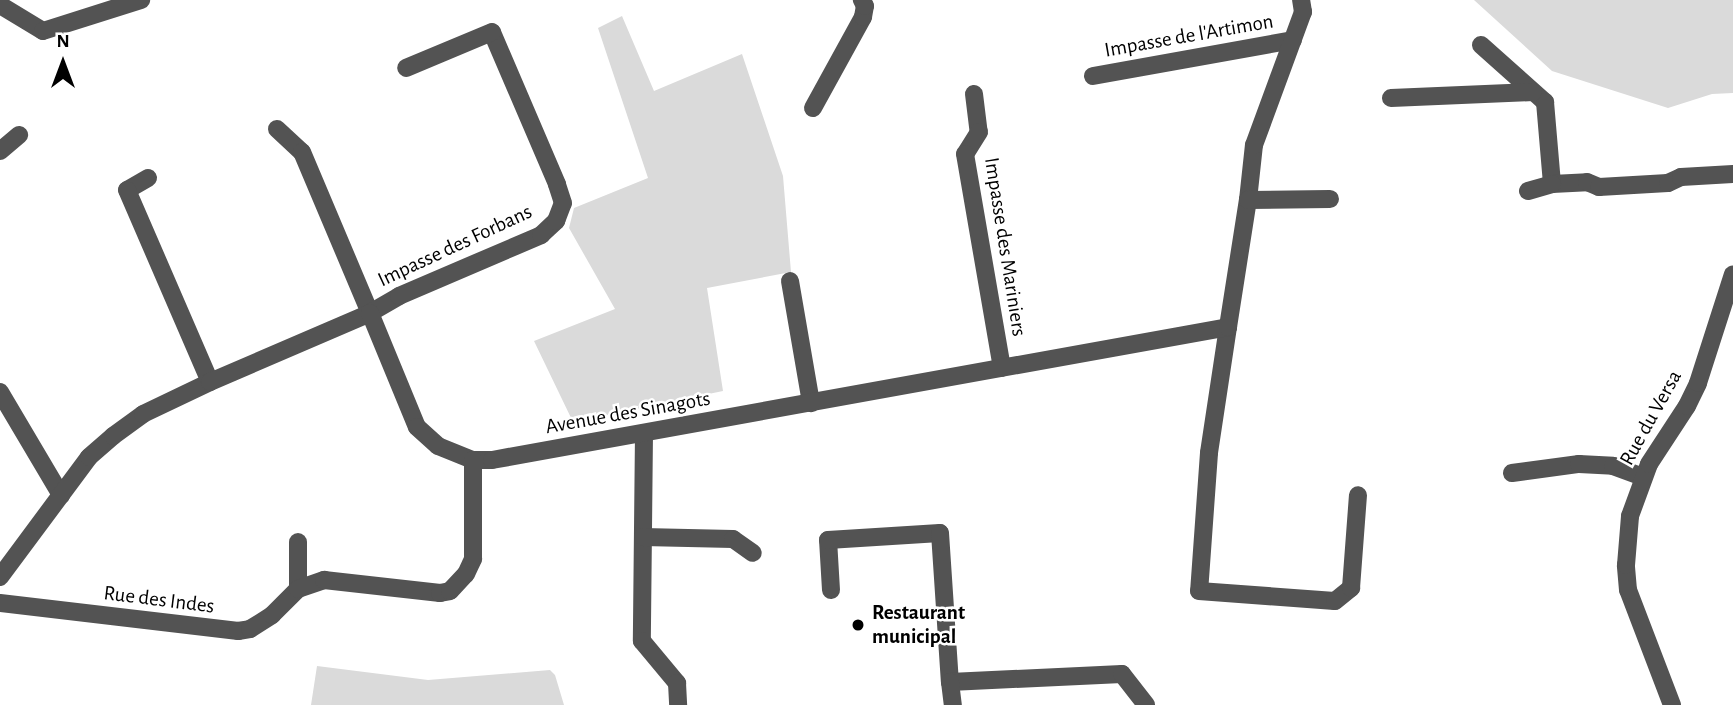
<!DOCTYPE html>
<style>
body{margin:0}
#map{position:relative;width:1733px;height:705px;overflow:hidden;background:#fff;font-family:"Alegreya Sans",sans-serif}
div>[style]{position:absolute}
.green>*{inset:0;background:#dadada}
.minor>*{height:18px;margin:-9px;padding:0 9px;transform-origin:9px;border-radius:9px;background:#535353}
.dots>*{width:19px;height:19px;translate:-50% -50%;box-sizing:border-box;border:4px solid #fff;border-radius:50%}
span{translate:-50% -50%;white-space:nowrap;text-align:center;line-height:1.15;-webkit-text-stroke:5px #fff;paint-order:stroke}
.street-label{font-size:21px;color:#000}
.poi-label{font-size:21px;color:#000;font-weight:700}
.left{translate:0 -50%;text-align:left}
.north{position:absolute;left:28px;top:28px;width:70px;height:70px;-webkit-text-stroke:5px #fff;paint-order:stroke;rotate:0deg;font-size:19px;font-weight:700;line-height:28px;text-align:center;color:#000}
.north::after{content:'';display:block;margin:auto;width:24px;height:32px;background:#000;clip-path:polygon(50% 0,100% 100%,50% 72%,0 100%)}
</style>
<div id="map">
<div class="green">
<i style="clip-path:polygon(1474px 0,1733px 0,1733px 93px,1712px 94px,1668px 108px,1552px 71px)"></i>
<i style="clip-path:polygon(622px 16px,654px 91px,742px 54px,783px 176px,791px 272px,707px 288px,723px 391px,573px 422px,534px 341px,615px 309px,569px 228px,574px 208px,648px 178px,598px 28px)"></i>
<i style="clip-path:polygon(317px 666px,428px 680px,550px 670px,555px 675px,564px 705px,311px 705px)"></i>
</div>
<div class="minor">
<i style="left:0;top:5px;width:50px;rotate:31.2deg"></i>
<i style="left:43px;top:31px;width:103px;rotate:-17.6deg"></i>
<i style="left:1481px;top:45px;width:86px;rotate:41.7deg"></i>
<i style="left:1545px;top:102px;width:82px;rotate:85.1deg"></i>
<i style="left:1552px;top:184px;width:35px;rotate:-3deg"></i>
<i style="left:1587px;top:182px;width:13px;rotate:23deg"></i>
<i style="left:1599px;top:187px;width:69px;rotate:-3.3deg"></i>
<i style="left:1668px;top:183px;width:14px;rotate:-25deg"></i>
<i style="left:1681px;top:177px;width:52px;rotate:-3.3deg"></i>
<i style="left:1093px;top:76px;width:203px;rotate:-10.2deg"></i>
<i style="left:974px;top:94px;width:38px;rotate:83deg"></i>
<i style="left:979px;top:132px;width:26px;rotate:122deg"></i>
<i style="left:965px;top:154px;width:217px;rotate:80.2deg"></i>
<i style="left:1391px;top:98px;width:142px;rotate:-2.4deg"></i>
<i style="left:813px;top:108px;width:104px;rotate:-61.2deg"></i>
<i style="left:863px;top:17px;width:11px;rotate:-80deg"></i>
<i style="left:865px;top:6px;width:7px;rotate:-117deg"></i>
<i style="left:277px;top:129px;width:34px;rotate:43deg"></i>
<i style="left:302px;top:152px;width:175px;rotate:67.1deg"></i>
<i style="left:370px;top:313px;width:34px;rotate:-30deg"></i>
<i style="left:399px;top:296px;width:155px;rotate:-23.2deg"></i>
<i style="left:541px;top:235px;width:21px;rotate:-43deg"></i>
<i style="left:556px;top:221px;width:19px;rotate:-69deg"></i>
<i style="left:563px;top:203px;width:20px;rotate:-108deg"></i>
<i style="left:557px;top:184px;width:165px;rotate:-113.2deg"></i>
<i style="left:492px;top:32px;width:93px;rotate:157.3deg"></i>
<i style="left:0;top:151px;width:25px;rotate:-40deg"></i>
<i style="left:148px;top:178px;width:24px;rotate:150deg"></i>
<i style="left:127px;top:190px;width:209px;rotate:66.6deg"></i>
<i style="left:1528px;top:191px;width:25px;rotate:-16deg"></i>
<i style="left:1248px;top:200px;width:55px;rotate:-83.8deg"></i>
<i style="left:1254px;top:145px;width:142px;rotate:-69.8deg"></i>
<i style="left:1303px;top:12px;width:12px;rotate:-99deg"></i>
<i style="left:790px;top:281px;width:124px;rotate:80.2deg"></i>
<i style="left:1228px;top:327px;width:127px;rotate:98.6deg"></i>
<i style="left:1209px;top:453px;width:138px;rotate:94.1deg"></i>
<i style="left:1199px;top:591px;width:136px;rotate:4.2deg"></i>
<i style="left:1335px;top:601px;width:21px;rotate:-39deg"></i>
<i style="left:1351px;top:588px;width:93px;rotate:-85.7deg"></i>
<i style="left:0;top:392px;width:120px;rotate:59.4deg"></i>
<i style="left:644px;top:433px;width:208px;rotate:90.6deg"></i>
<i style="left:642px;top:641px;width:55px;rotate:50.2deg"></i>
<i style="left:677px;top:683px;width:22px;rotate:87deg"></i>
<i style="left:1512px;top:473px;width:68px;rotate:-7.7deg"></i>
<i style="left:1579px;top:464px;width:34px;rotate:3deg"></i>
<i style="left:1613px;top:466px;width:32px;rotate:20deg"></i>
<i style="left:643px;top:537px;width:90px;rotate:1.3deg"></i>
<i style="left:733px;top:539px;width:24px;rotate:35deg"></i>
<i style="left:0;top:577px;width:149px;rotate:-53.4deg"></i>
<i style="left:89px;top:457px;width:32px;rotate:-41deg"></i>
<i style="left:113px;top:436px;width:37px;rotate:-36deg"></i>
<i style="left:143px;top:414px;width:74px;rotate:-25.5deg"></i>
<i style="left:210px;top:382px;width:174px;rotate:-23.3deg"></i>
<i style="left:370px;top:313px;width:123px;rotate:67.6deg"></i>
<i style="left:417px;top:427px;width:28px;rotate:42deg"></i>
<i style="left:438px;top:446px;width:38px;rotate:22deg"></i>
<i style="left:473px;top:460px;width:19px"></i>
<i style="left:492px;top:460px;width:748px;rotate:-10.24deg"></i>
<i style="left:1228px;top:327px;width:129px;rotate:-81.1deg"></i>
<i style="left:1248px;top:200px;width:82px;rotate:-0.7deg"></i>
<i style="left:298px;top:589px;width:47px;rotate:-90deg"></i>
<i style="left:831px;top:590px;width:50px;rotate:-93.4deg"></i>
<i style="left:828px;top:540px;width:112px;rotate:-3.6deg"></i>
<i style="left:940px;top:533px;width:149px;rotate:86.2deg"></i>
<i style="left:950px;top:682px;width:172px;rotate:-2.7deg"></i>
<i style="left:1122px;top:674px;width:39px;rotate:52deg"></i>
<i style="left:0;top:603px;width:240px;rotate:6.7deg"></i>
<i style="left:238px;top:631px;width:12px;rotate:-9deg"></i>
<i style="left:250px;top:629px;width:26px;rotate:-32deg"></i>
<i style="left:272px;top:615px;width:37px;rotate:-45deg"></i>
<i style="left:298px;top:589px;width:28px;rotate:-19deg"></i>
<i style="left:324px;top:580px;width:117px;rotate:6.4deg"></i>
<i style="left:440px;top:593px;width:10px;rotate:-11deg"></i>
<i style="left:450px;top:591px;width:23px;rotate:-47deg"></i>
<i style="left:466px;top:574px;width:17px;rotate:-65deg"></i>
<i style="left:473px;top:559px;width:99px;rotate:-90deg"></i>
<i style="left:950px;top:682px;width:23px;rotate:83deg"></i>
<i style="left:1672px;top:705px;width:123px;rotate:-110.9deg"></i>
<i style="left:1628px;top:590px;width:25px;rotate:-95deg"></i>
<i style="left:1626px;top:565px;width:49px;rotate:-85.3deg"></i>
<i style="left:1630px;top:516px;width:55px;rotate:-69.9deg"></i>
<i style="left:1649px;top:464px;width:69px;rotate:-56.8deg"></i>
<i style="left:1687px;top:406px;width:25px;rotate:-64deg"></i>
<i style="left:1698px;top:383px;width:114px;rotate:-72.2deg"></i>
</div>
<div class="dots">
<i style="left:858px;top:625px;background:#000"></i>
</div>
<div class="street-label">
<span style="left:1189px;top:36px;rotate:-10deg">Impasse de l'Artimon</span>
<span style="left:455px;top:246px;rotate:-25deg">Impasse des Forbans</span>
<span style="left:1005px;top:247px;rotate:81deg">Impasse des Mariniers</span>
<span style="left:628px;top:413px;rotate:-10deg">Avenue des Sinagots</span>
<span style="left:1651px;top:418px;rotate:-61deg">Rue du Versa</span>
<span style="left:159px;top:600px;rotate:7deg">Rue des Indes</span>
</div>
<div class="poi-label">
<span class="left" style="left:872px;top:625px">Restaurant<br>municipal</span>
</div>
<div class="north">N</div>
</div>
